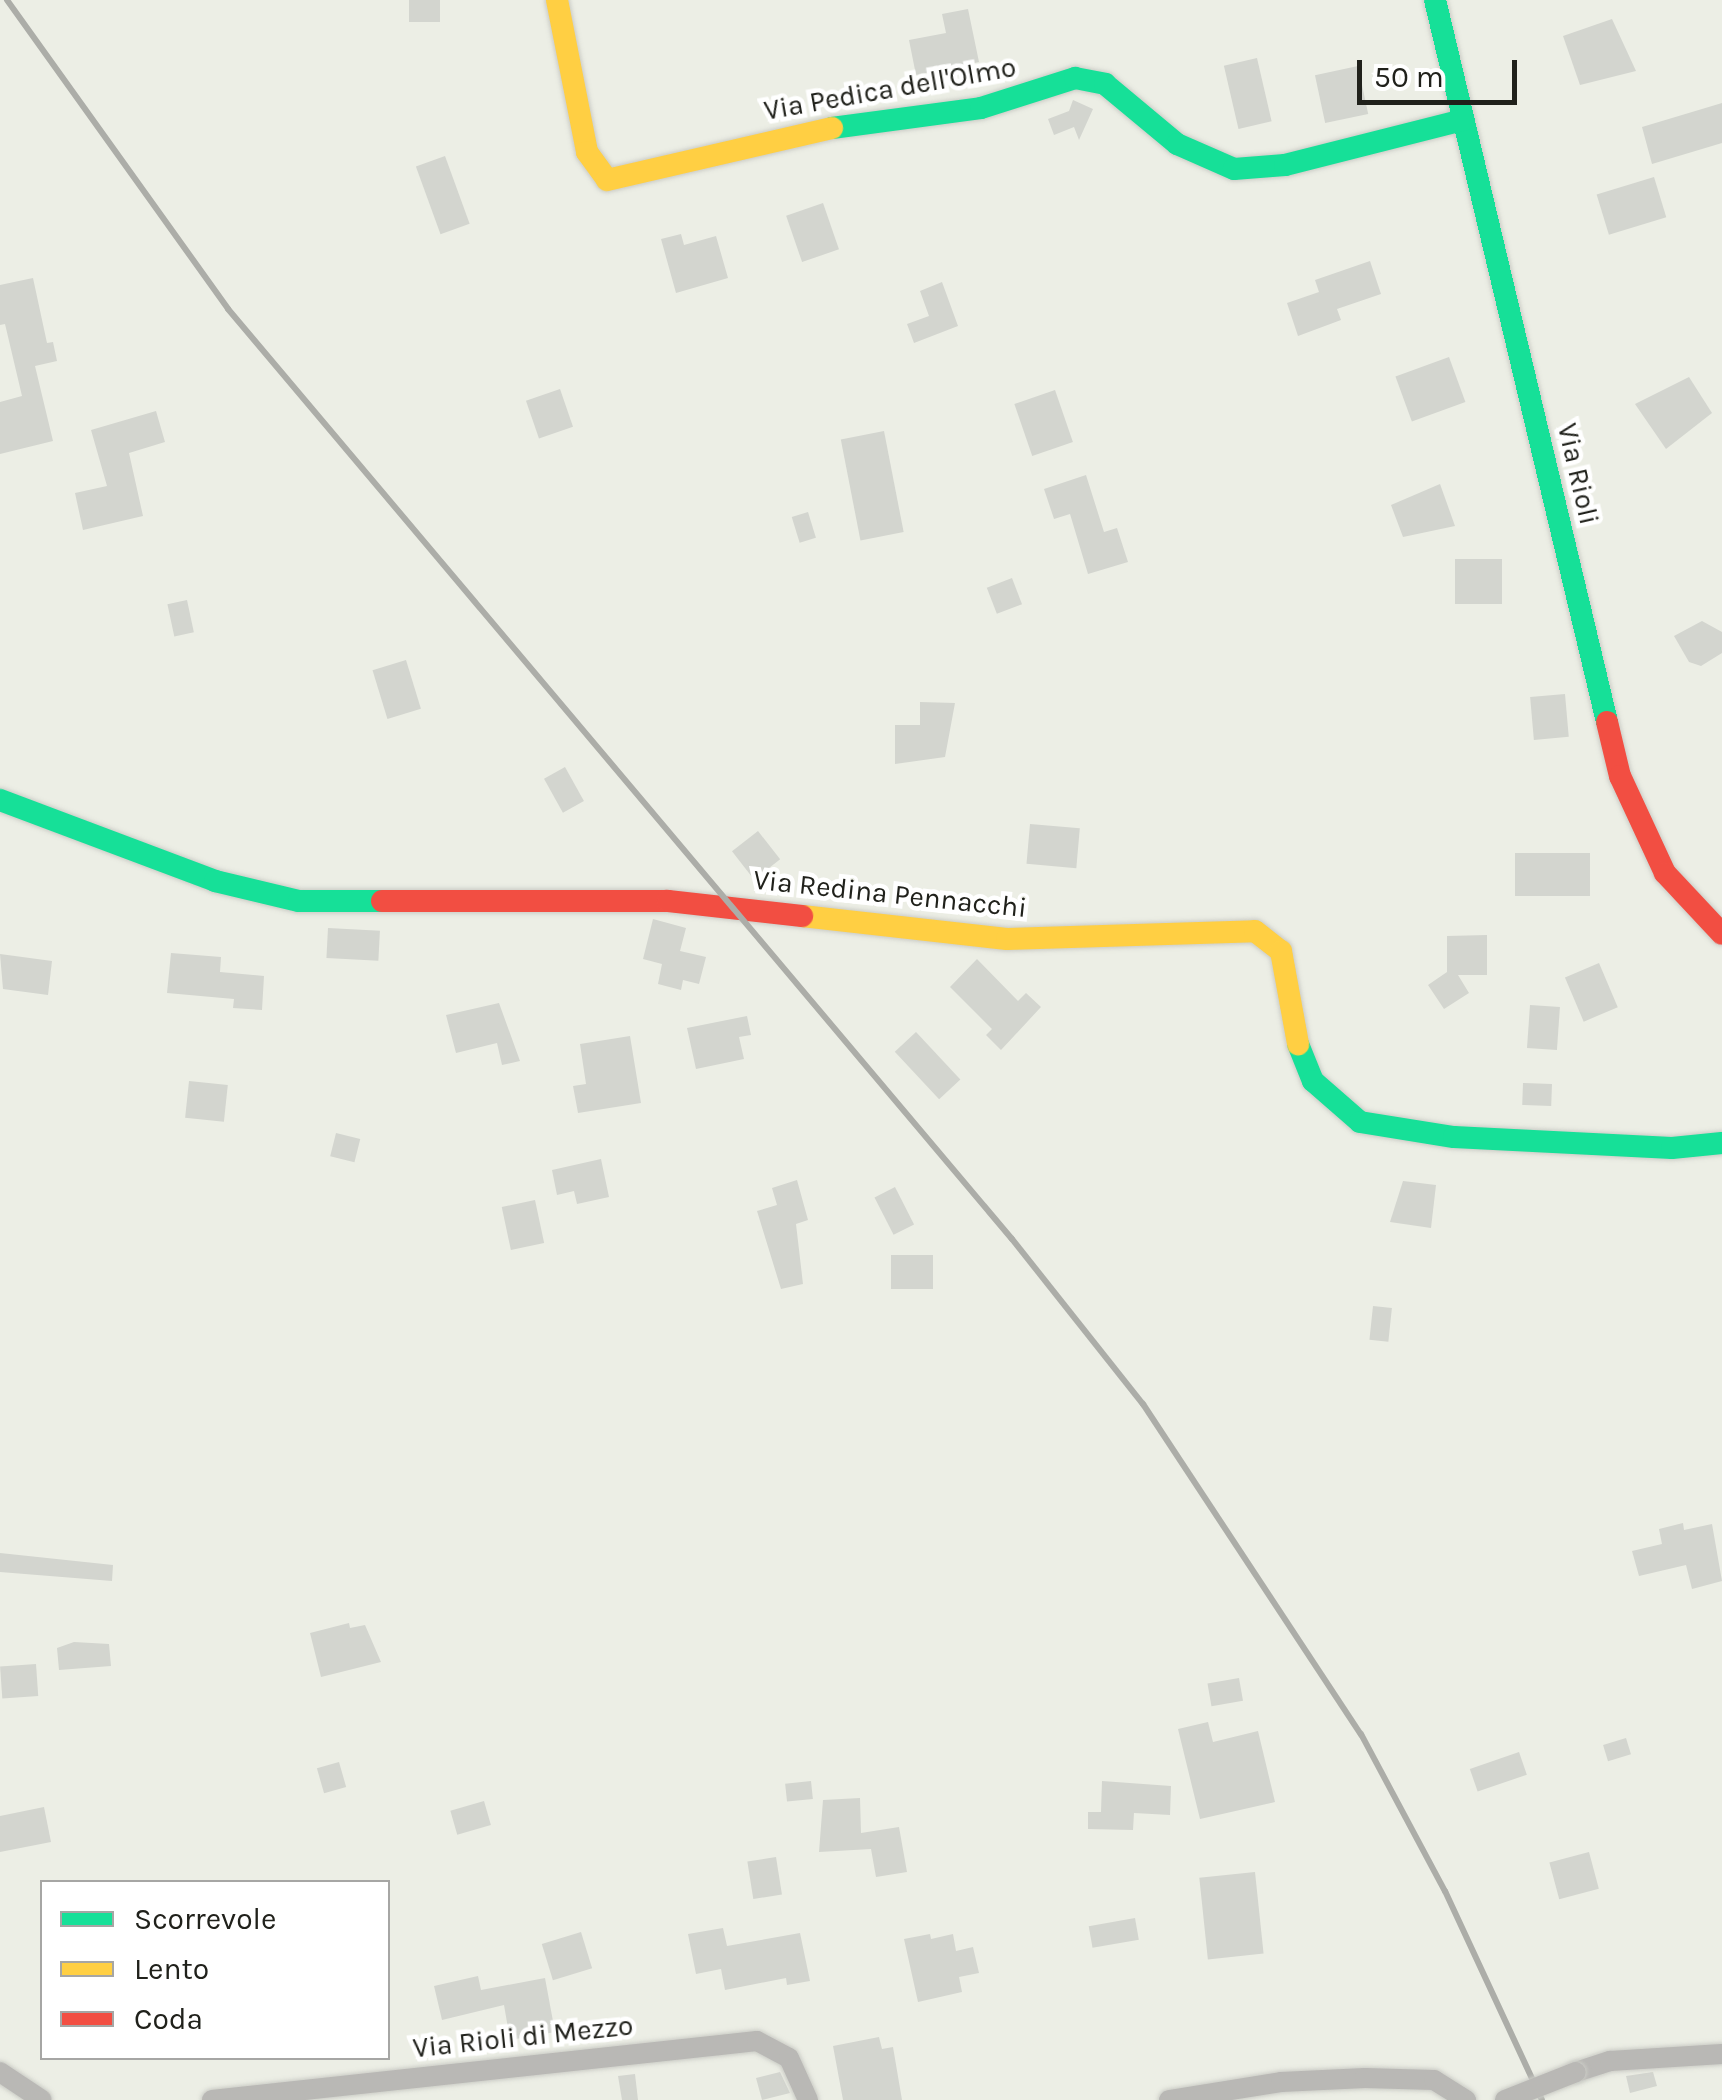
<!DOCTYPE html>
<style>
body{margin:0}
#map{position:relative;width:1722px;height:2100px;overflow:hidden;background:#eceee5;font-family:Karla,sans-serif}
div>[style]{position:absolute}
.building>*{inset:0;background:#d3d5cf;transform-origin:0 0}
.roads{filter:drop-shadow(0 0 2px #cbccc6) drop-shadow(0 0 2px #cbccc6)}
.street>*{height:20px;margin:-10px;padding:0 10px;transform-origin:10px;border-radius:10px;background:#b9b8b5}
.fast>*{height:22px;margin:-11px;padding:0 11px;transform-origin:11px;border-radius:11px;background:#16e098}
.slow>*{height:22px;margin:-11px;padding:0 11px;transform-origin:11px;border-radius:11px;background:#ffcf43}
.jam>*{height:22px;margin:-11px;padding:0 11px;transform-origin:11px;border-radius:11px;background:#f24e42}
.rail>*{height:6px;margin:-3px;padding:0 3px;transform-origin:3px;border-radius:3px;background:#acada8}
.bridges{filter:drop-shadow(0 0 2px #cbccc6) drop-shadow(0 0 2px #cbccc6)}
.street-bridge>*{height:20px;margin:-10px;padding:0 10px;transform-origin:10px;border-radius:10px;background:#b9b8b5}
span{translate:-50% -50%;white-space:nowrap;text-align:center;line-height:1.15;-webkit-text-stroke:9px #fff;paint-order:stroke}
.street-label{font-size:28px;color:#20211b}
.legend{position:absolute;left:40px;top:1880px;width:350px;height:180px;box-sizing:border-box;background:#fff;border:2px solid #a6a6a4;margin:0;padding:12px 18px;list-style:none;font-size:30px;color:#20211b}
.legend li{display:flex;align-items:center;gap:20px;height:50px}
.legend b{width:50px;border:2px solid #a6a6a4}
.scale{position:absolute;left:1357px;top:60px;width:160px;height:45px;box-sizing:border-box;border:5px solid #20211b;border-top:0;padding-left:12px;font-size:30px;line-height:35px;white-space:nowrap;color:#20211b;-webkit-text-stroke:8px #fff;paint-order:stroke}
</style>
<div id="map">
<div class="building">
<i style="left:409px;top:0;width:31px;height:22px"></i>
<i style="clip-path:polygon(968px 9px,979px 62px,916px 75px,909px 40px,946px 33px,942px 14px)"></i>
<i style="clip-path:polygon(1612px 19px,1636px 71px,1580px 85px,1563px 36px)"></i>
<i style="left:1257px;top:58px;width:65px;height:34px;rotate:77deg"></i>
<i style="left:1358px;top:66px;width:49px;height:44px;rotate:78deg"></i>
<i style="clip-path:polygon(1073px 100px,1093px 109px,1079px 140px,1074px 127px,1054px 135px,1048px 119px,1069px 111px)"></i>
<i style="clip-path:polygon(1722px 103px,1722px 143px,1652px 164px,1642px 127px)"></i>
<i style="left:445px;top:156px;width:72px;height:31px;rotate:70deg"></i>
<i style="left:1654px;top:177px;width:42px;height:60px;rotate:73deg"></i>
<i style="left:823px;top:203px;width:49px;height:39px;rotate:71deg"></i>
<i style="clip-path:polygon(681px 234px,684px 245px,716px 236px,728px 278px,676px 293px,661px 239px)"></i>
<i style="clip-path:polygon(1370px 261px,1381px 294px,1337px 309px,1341px 320px,1298px 336px,1287px 303px,1319px 292px,1315px 280px)"></i>
<i style="clip-path:polygon(33px 278px,47px 343px,53px 342px,57px 361px,35px 366px,53px 441px,0 454px,0 402px,22px 396px,5px 324px,0 325px,0 285px)"></i>
<i style="clip-path:polygon(942px 282px,958px 326px,914px 343px,907px 324px,929px 316px,920px 291px)"></i>
<i style="left:1449px;top:357px;width:48px;height:57px;rotate:70deg"></i>
<i style="clip-path:polygon(1689px 377px,1712px 413px,1666px 449px,1635px 404px)"></i>
<i style="left:560px;top:389px;width:40px;height:36px;rotate:71deg"></i>
<i style="left:1055px;top:390px;width:55px;height:43px;rotate:71deg"></i>
<i style="clip-path:polygon(156px 411px,165px 442px,129px 453px,143px 516px,83px 530px,75px 493px,107px 486px,91px 430px)"></i>
<i style="left:884px;top:431px;width:103px;height:44px;rotate:79deg"></i>
<i style="clip-path:polygon(1086px 475px,1104px 532px,1117px 528px,1128px 562px,1088px 574px,1070px 514px,1054px 519px,1044px 489px)"></i>
<i style="clip-path:polygon(1440px 484px,1455px 526px,1403px 537px,1391px 505px)"></i>
<i style="left:808px;top:512px;width:27px;height:17px;rotate:73deg"></i>
<i style="left:1455px;top:559px;width:47px;height:45px"></i>
<i style="left:1012px;top:578px;width:28px;height:27px;rotate:69deg"></i>
<i style="left:187px;top:600px;width:33px;height:20px;rotate:78deg"></i>
<i style="clip-path:polygon(1702px 621px,1722px 632px,1722px 653px,1701px 666px,1689px 662px,1674px 636px)"></i>
<i style="left:406px;top:660px;width:51px;height:35px;rotate:73deg"></i>
<i style="left:1565px;top:694px;width:43px;height:35px;rotate:85deg"></i>
<i style="clip-path:polygon(920px 702px,955px 703px,945px 757px,895px 764px,895px 725px,920px 725px)"></i>
<i style="left:565px;top:767px;width:39px;height:24px;rotate:61deg"></i>
<i style="left:1030px;top:824px;width:50px;height:40px;rotate:5deg"></i>
<i style="left:758px;top:831px;width:36px;height:33px;rotate:52deg"></i>
<i style="left:1515px;top:853px;width:75px;height:43px"></i>
<i style="clip-path:polygon(653px 919px,686px 928px,680px 951px,706px 957px,699px 984px,683px 980px,681px 990px,658px 984px,662px 964px,643px 959px)"></i>
<i style="left:328px;top:928px;width:52px;height:30px;rotate:3deg"></i>
<i style="clip-path:polygon(1487px 935px,1487px 975px,1458px 975px,1469px 993px,1444px 1009px,1428px 985px,1447px 972px,1447px 936px)"></i>
<i style="clip-path:polygon(171px 953px,221px 957px,220px 972px,264px 976px,262px 1010px,233px 1008px,234px 999px,167px 993px)"></i>
<i style="clip-path:polygon(0 954px,52px 961px,48px 995px,3px 989px)"></i>
<i style="clip-path:polygon(977px 959px,1018px 1001px,1026px 993px,1041px 1007px,1001px 1050px,986px 1035px,992px 1029px,950px 987px)"></i>
<i style="left:1599px;top:963px;width:48px;height:37px;rotate:67deg"></i>
<i style="clip-path:polygon(499px 1003px,520px 1061px,502px 1065px,497px 1043px,456px 1053px,446px 1015px)"></i>
<i style="left:1530px;top:1005px;width:30px;height:43px;rotate:4deg"></i>
<i style="clip-path:polygon(747px 1016px,751px 1035px,739px 1037px,744px 1059px,696px 1069px,687px 1028px)"></i>
<i style="left:916px;top:1032px;width:65px;height:29px;rotate:47deg"></i>
<i style="clip-path:polygon(630px 1036px,641px 1103px,578px 1113px,573px 1086px,586px 1084px,580px 1044px)"></i>
<i style="left:189px;top:1081px;width:39px;height:37px;rotate:6deg"></i>
<i style="left:1523px;top:1083px;width:29px;height:22px;rotate:2deg"></i>
<i style="left:336px;top:1133px;width:25px;height:24px;rotate:14deg"></i>
<i style="clip-path:polygon(601px 1159px,609px 1197px,577px 1204px,574px 1191px,557px 1195px,552px 1170px)"></i>
<i style="clip-path:polygon(797px 1180px,808px 1220px,796px 1224px,803px 1284px,781px 1289px,757px 1211px,777px 1205px,772px 1188px)"></i>
<i style="clip-path:polygon(1403px 1181px,1436px 1185px,1431px 1228px,1390px 1222px)"></i>
<i style="left:895px;top:1187px;width:42px;height:23px;rotate:63deg"></i>
<i style="left:535px;top:1200px;width:44px;height:34px;rotate:78deg"></i>
<i style="left:891px;top:1255px;width:42px;height:34px"></i>
<i style="left:1373px;top:1306px;width:19px;height:34px;rotate:6deg"></i>
<i style="clip-path:polygon(1683px 1523px,1684px 1530px,1712px 1524px,1722px 1581px,1692px 1589px,1686px 1565px,1639px 1576px,1632px 1551px,1662px 1544px,1659px 1529px)"></i>
<i style="clip-path:polygon(0 1553px,113px 1565px,112px 1581px,0 1572px)"></i>
<i style="clip-path:polygon(349px 1623px,350px 1628px,365px 1625px,381px 1662px,321px 1677px,310px 1633px)"></i>
<i style="clip-path:polygon(74px 1642px,109px 1644px,111px 1666px,59px 1670px,57px 1648px)"></i>
<i style="left:36px;top:1664px;width:32px;height:36px;rotate:86deg"></i>
<i style="left:1239px;top:1678px;width:23px;height:32px;rotate:80deg"></i>
<i style="clip-path:polygon(1208px 1722px,1213px 1742px,1258px 1731px,1275px 1802px,1200px 1819px,1178px 1729px)"></i>
<i style="left:1626px;top:1738px;width:17px;height:24px;rotate:73deg"></i>
<i style="left:1519px;top:1752px;width:24px;height:52px;rotate:71deg"></i>
<i style="left:339px;top:1762px;width:26px;height:23px;rotate:74deg"></i>
<i style="left:811px;top:1781px;width:18px;height:26px;rotate:84deg"></i>
<i style="clip-path:polygon(1102px 1781px,1171px 1786px,1170px 1815px,1134px 1813px,1133px 1830px,1088px 1829px,1088px 1812px,1101px 1812px)"></i>
<i style="clip-path:polygon(860px 1798px,861px 1833px,899px 1827px,907px 1872px,876px 1877px,871px 1849px,819px 1852px,823px 1800px)"></i>
<i style="left:484px;top:1801px;width:25px;height:35px;rotate:74deg"></i>
<i style="clip-path:polygon(44px 1807px,51px 1842px,0 1852px,0 1816px)"></i>
<i style="left:1589px;top:1852px;width:38px;height:41px;rotate:75deg"></i>
<i style="left:776px;top:1857px;width:38px;height:29px;rotate:81deg"></i>
<i style="left:1255px;top:1872px;width:82px;height:56px;rotate:84deg"></i>
<i style="left:1135px;top:1918px;width:22px;height:47px;rotate:80deg"></i>
<i style="clip-path:polygon(723px 1928px,727px 1946px,800px 1933px,810px 1981px,787px 1985px,786px 1978px,725px 1990px,721px 1969px,696px 1974px,688px 1934px)"></i>
<i style="left:581px;top:1932px;width:38px;height:41px;rotate:73deg"></i>
<i style="clip-path:polygon(930px 1934px,931px 1939px,953px 1934px,956px 1951px,973px 1947px,979px 1973px,959px 1977px,962px 1992px,918px 2002px,904px 1939px)"></i>
<i style="clip-path:polygon(478px 1976px,481px 1990px,545px 1978px,555px 2032px,510px 2040px,504px 2005px,442px 2020px,434px 1986px)"></i>
<i style="clip-path:polygon(879px 2037px,882px 2049px,893px 2047px,902px 2100px,843px 2100px,833px 2046px)"></i>
<i style="clip-path:polygon(780px 2072px,790px 2093px,762px 2100px,756px 2078px)"></i>
<i style="clip-path:polygon(1653px 2072px,1657px 2086px,1630px 2093px,1626px 2076px)"></i>
<i style="clip-path:polygon(635px 2074px,638px 2100px,622px 2100px,618px 2076px)"></i>
</div>
<div class="roads">
<div class="street">
<i style="left:0;top:2072px;width:50px;rotate:33.7deg"></i>
<i style="left:1576px;top:2072px;width:36px;rotate:-18deg"></i>
<i style="left:1610px;top:2061px;width:112px;rotate:-3.6deg"></i>
<i style="left:212px;top:2100px;width:548px;rotate:-6.18deg"></i>
<i style="left:757px;top:2041px;width:36px;rotate:28deg"></i>
<i style="left:789px;top:2058px;width:46px;rotate:65.7deg"></i>
<i style="left:1169px;top:2100px;width:113px;rotate:-9.1deg"></i>
<i style="left:1281px;top:2082px;width:84px;rotate:-2.7deg"></i>
<i style="left:1365px;top:2078px;width:69px;rotate:1.7deg"></i>
<i style="left:1434px;top:2080px;width:38px;rotate:32deg"></i>
</div>
<div class="fast">
<i style="left:1435px;top:0;width:742px;rotate:76.6deg"></i>
<i style="left:832px;top:128px;width:150px;rotate:-7.6deg"></i>
<i style="left:981px;top:108px;width:99px;rotate:-17.7deg"></i>
<i style="left:1075px;top:78px;width:31px;rotate:11deg"></i>
<i style="left:1105px;top:84px;width:94px;rotate:39.8deg"></i>
<i style="left:1177px;top:144px;width:62px;rotate:23.7deg"></i>
<i style="left:1234px;top:169px;width:51px;rotate:-4.5deg"></i>
<i style="left:1285px;top:165px;width:184px;rotate:-14.2deg"></i>
<i style="left:0;top:800px;width:230px;rotate:20.6deg"></i>
<i style="left:215px;top:881px;width:86px;rotate:13.4deg"></i>
<i style="left:299px;top:901px;width:83px"></i>
<i style="left:1298px;top:1044px;width:40px;rotate:68deg"></i>
<i style="left:1313px;top:1081px;width:62px;rotate:41.1deg"></i>
<i style="left:1360px;top:1122px;width:95px;rotate:9.1deg"></i>
<i style="left:1454px;top:1137px;width:218px;rotate:2.9deg"></i>
<i style="left:1672px;top:1148px;width:50px;rotate:-5.7deg"></i>
</div>
<div class="slow">
<i style="left:557px;top:0;width:155px;rotate:78.8deg"></i>
<i style="left:587px;top:152px;width:34px;rotate:54deg"></i>
<i style="left:607px;top:180px;width:231px;rotate:-13deg"></i>
<i style="left:802px;top:916px;width:206px;rotate:6.4deg"></i>
<i style="left:1007px;top:939px;width:248px;rotate:-1.8deg"></i>
<i style="left:1255px;top:931px;width:33px;rotate:38deg"></i>
<i style="left:1281px;top:951px;width:95px;rotate:79.6deg"></i>
</div>
<div class="jam">
<i style="left:1607px;top:722px;width:56px;rotate:76.5deg"></i>
<i style="left:1620px;top:776px;width:107px;rotate:65.1deg"></i>
<i style="left:1665px;top:873px;width:83px;rotate:46.9deg"></i>
<i style="left:382px;top:901px;width:286px"></i>
<i style="left:668px;top:901px;width:135px;rotate:6.4deg"></i>
</div>
</div>
<div class="rail">
<i style="left:7px;top:0;width:380px;rotate:54.4deg"></i>
<i style="left:228px;top:309px;width:1216px;rotate:49.87deg"></i>
<i style="left:1012px;top:1239px;width:211px;rotate:51.6deg"></i>
<i style="left:1143px;top:1404px;width:396px;rotate:56.6deg"></i>
<i style="left:1361px;top:1734px;width:178px;rotate:61.9deg"></i>
<i style="left:1445px;top:1891px;width:230px;rotate:65.1deg"></i>
</div>
<div class="bridges">
<div class="street-bridge">
<i style="left:1505px;top:2100px;width:76px;rotate:-21.5deg"></i>
</div>
</div>
<div class="street-label">
<span style="left:890px;top:89px;rotate:-10deg">Via Pedica dell'Olmo</span>
<span style="left:1578px;top:474px;rotate:77deg">Via Rioli</span>
<span style="left:890px;top:894px;rotate:6deg">Via Redina Pennacchi</span>
<span style="left:523px;top:2037px;rotate:-6deg">Via Rioli di Mezzo</span>
</div>
<ul class="legend">
<li><b style="height:12px;background:#16e098"></b>Scorrevole</li>
<li><b style="height:12px;background:#ffcf43"></b>Lento</li>
<li><b style="height:12px;background:#f24e42"></b>Coda</li>
</ul>
<div class="scale">50 m</div>
</div>
